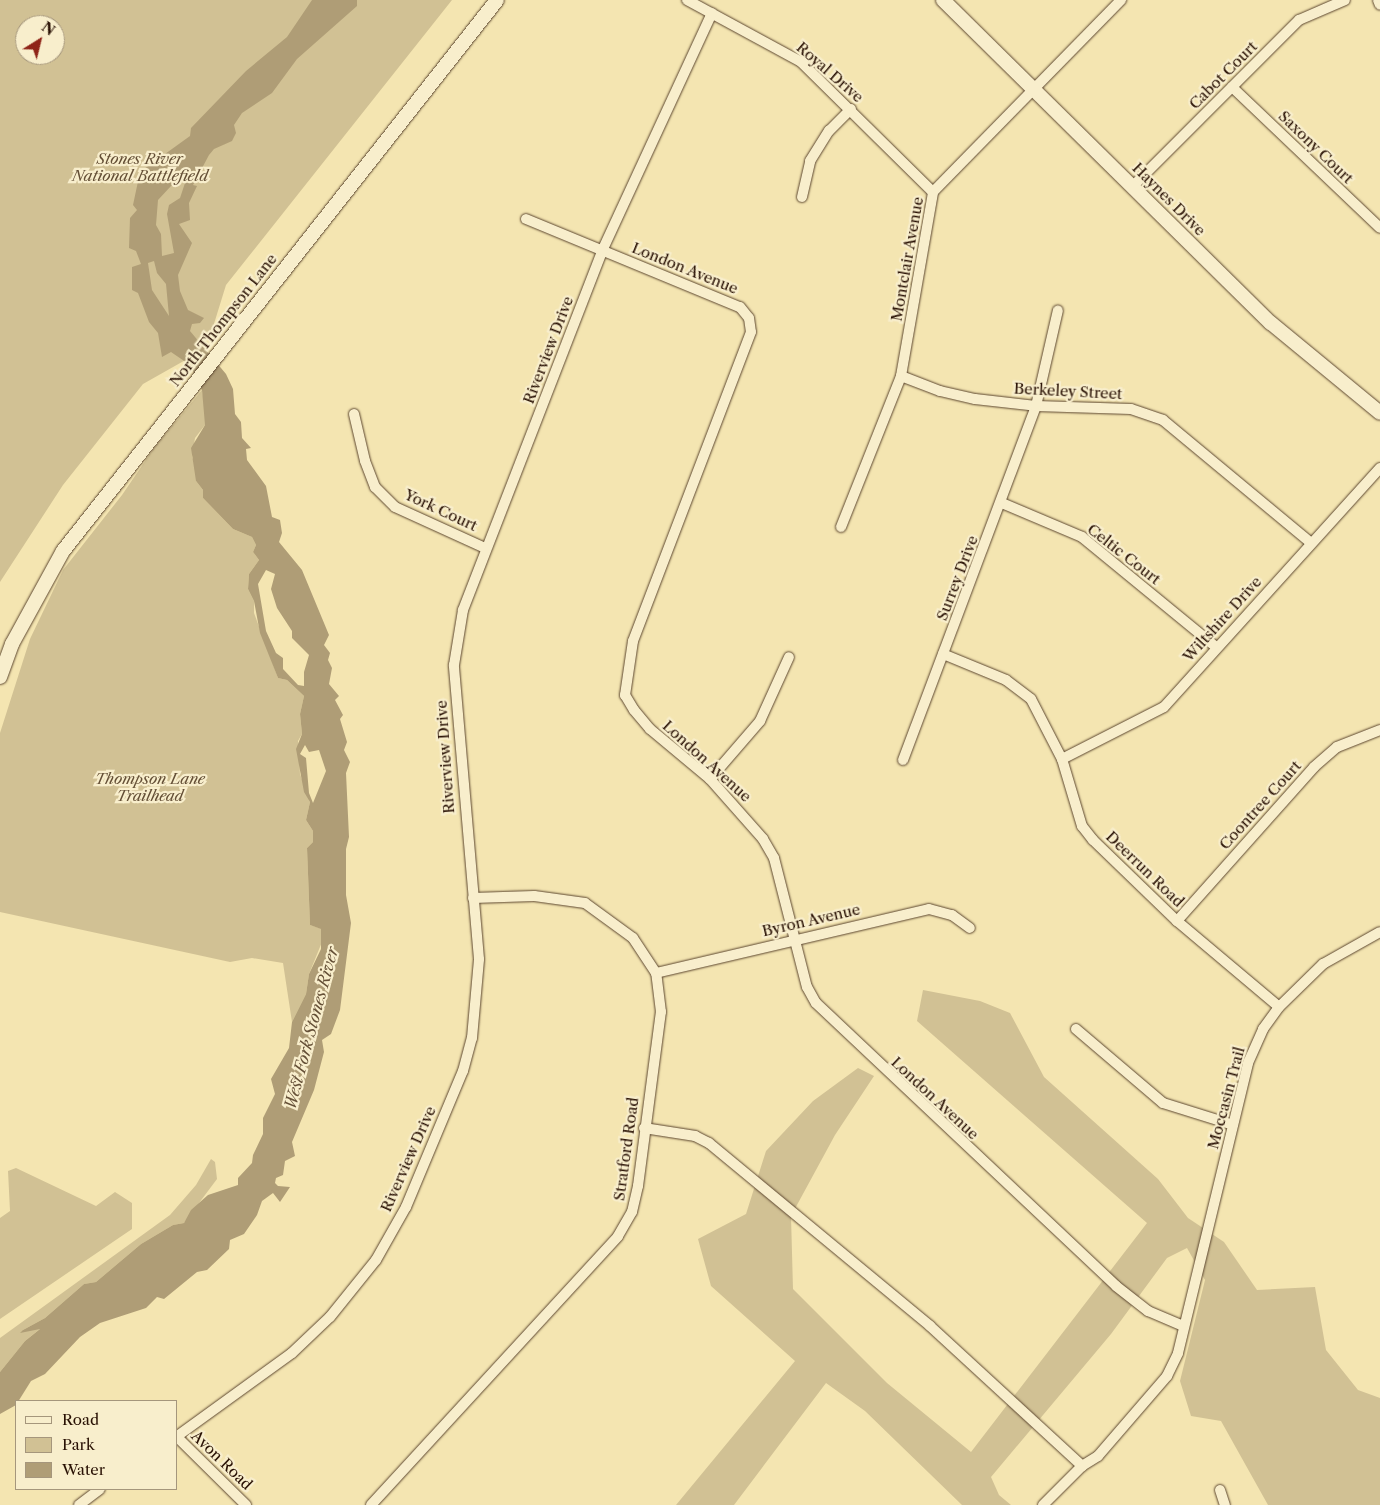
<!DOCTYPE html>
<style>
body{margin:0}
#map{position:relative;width:1380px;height:1505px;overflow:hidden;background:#f4e5b1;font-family:"Libre Caslon Text",serif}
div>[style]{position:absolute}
.green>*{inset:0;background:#d1c194}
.water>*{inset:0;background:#af9d76}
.roads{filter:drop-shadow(0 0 1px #5c462f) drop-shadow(0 0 1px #5c462f)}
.street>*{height:10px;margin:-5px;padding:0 5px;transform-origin:5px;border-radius:5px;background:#f8eecc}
.secondary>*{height:14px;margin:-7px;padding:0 7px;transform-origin:7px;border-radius:7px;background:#f8eecc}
span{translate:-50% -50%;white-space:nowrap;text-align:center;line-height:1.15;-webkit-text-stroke:4.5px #f8eecc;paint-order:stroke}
.street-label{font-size:15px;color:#291104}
.park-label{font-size:15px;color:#644f36;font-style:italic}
.water-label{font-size:16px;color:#655037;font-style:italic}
.legend{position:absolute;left:15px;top:1400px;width:162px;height:90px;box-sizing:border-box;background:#f8eecc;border:1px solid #a5967c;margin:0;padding:6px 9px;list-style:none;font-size:15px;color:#291104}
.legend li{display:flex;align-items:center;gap:10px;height:25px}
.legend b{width:25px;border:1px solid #a5967c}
.north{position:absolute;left:15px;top:15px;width:50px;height:50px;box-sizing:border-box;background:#f8eecc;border:1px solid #a5967c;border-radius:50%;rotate:36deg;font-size:14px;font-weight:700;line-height:20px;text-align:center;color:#291104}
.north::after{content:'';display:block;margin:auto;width:18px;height:22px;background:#8f2418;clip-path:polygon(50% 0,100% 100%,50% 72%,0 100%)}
</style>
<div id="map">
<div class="green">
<i style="clip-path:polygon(evenodd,0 0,452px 0,226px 285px,213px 327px,189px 358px,143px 384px,63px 485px,0 582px,0 0,25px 25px,55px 25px,55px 55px,25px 55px,25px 25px)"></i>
<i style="clip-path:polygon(202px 390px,206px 414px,205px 425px,195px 438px,192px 457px,196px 466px,196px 481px,203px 490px,203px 498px,233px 529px,252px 537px,256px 545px,253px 552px,259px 560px,249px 574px,248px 589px,254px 601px,254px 613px,278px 678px,287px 680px,304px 696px,300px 714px,302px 734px,298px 741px,300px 774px,310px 802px,306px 820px,313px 831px,313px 842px,307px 848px,310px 925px,322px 929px,322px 942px,309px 974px,306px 994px,292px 1022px,283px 963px,252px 958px,230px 962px,0 912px,0 733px,30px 639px,63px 570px,122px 495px,154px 448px)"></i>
<i style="clip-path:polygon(923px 990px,980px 1001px,1010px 1013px,1044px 1077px,1158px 1179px,1188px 1218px,1224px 1242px,1257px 1290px,1315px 1287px,1326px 1350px,1358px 1390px,1380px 1398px,1380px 1505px,1268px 1505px,1221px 1421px,1191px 1416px,1180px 1381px,1205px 1280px,1187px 1248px,1167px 1258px,1111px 1334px,991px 1477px,999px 1495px,1011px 1505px,962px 1505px,865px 1411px,826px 1383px,734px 1505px,676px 1505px,795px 1361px,711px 1286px,698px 1239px,746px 1214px,766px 1151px,813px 1101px,858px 1068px,874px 1076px,835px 1135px,791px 1216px,793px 1289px,887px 1383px,971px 1452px,1147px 1223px,917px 1021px)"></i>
<i style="clip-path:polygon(211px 1159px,215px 1162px,217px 1179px,184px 1223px,173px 1225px,141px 1244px,96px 1282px,84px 1284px,45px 1318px,23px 1330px,41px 1328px,25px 1341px,0 1372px,0 1338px,170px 1215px,196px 1185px)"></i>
<i style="clip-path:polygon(16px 1168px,96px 1206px,115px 1192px,132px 1203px,132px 1229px,0 1319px,0 1218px,10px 1211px,8px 1171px)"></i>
</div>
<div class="water">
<i style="clip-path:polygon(evenodd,312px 0,357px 0,357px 6px,297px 59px,272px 93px,242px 113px,234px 125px,236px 133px,232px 141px,214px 149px,209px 155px,193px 185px,197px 186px,189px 203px,190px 220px,179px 224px,192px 243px,178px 275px,180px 291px,188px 310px,204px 318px,200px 323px,192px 324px,190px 331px,226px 374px,233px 389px,235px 414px,241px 422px,242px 438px,251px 448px,246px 449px,247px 460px,266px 486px,272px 517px,280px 520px,282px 533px,279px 542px,302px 570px,329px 635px,324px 645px,330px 653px,328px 660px,332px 668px,329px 684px,339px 696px,335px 700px,343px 715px,340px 719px,347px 742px,344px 750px,350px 762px,346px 773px,349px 837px,346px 849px,346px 895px,351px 923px,340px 1010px,331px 1034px,322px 1040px,324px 1052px,314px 1090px,292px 1142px,295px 1156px,285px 1161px,283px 1175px,276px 1178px,275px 1183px,278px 1186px,290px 1187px,280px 1202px,273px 1193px,262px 1201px,257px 1215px,244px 1234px,230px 1240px,229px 1249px,207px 1270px,197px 1272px,164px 1299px,157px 1297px,146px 1308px,100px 1323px,80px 1337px,45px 1374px,31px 1381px,16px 1405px,0 1414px,0 1372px,25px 1341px,40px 1329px,20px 1333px,23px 1330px,45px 1318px,84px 1284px,96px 1282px,141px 1244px,173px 1225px,184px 1223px,191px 1210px,208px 1195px,238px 1185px,238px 1178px,252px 1163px,253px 1155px,263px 1134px,263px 1118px,275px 1094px,271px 1079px,289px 1048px,292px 1022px,306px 994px,309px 974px,321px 949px,321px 929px,310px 925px,307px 848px,313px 842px,313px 831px,306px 820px,310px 802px,304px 792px,296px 749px,302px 734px,300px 714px,304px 696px,287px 680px,278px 678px,260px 633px,254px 601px,248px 589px,249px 574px,259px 560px,253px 552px,256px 545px,252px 537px,233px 529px,203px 498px,203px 490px,196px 481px,191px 448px,205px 425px,202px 390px,190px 365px,171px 352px,162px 357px,158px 333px,149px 322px,138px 293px,132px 290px,132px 267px,141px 264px,136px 251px,129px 248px,130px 218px,137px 210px,133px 205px,140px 172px,190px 136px,191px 128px,246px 71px,287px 37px,312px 0,187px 177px,180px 198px,169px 205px,167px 214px,174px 253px,162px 256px,161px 234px,156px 225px,158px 200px,171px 186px,187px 177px,312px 0,154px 261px,157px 273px,166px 284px,169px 316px,152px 290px,148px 263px,154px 261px,312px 0,266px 570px,275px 574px,271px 589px,277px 608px,292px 631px,292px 638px,309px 655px,304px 672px,304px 686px,298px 685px,283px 669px,283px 658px,276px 653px,266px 631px,258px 584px,266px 570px,312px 0,305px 745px,309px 752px,319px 750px,326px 771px,313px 803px,309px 793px,306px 758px,300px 754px,305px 745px)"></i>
</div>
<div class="roads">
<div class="street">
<i style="left:687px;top:0;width:130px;rotate:28.5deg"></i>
<i style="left:801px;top:62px;width:185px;rotate:44.6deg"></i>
<i style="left:1378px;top:0;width:5px;rotate:68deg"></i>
<i style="left:1232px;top:87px;width:204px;rotate:43.6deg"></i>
<i style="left:1133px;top:186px;width:235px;rotate:-45deg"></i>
<i style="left:1299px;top:20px;width:50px;rotate:-23.5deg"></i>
<i style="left:802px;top:197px;width:37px;rotate:-77deg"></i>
<i style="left:810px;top:161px;width:36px;rotate:-58deg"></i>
<i style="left:829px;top:131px;width:31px;rotate:-45deg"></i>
<i style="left:526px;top:219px;width:231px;rotate:22.4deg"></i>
<i style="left:740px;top:307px;width:14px;rotate:51deg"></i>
<i style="left:749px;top:318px;width:14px;rotate:82deg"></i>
<i style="left:751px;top:332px;width:331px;rotate:110.9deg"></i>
<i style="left:633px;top:641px;width:55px;rotate:98.4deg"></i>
<i style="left:625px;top:695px;width:17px;rotate:59deg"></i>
<i style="left:634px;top:710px;width:25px;rotate:50deg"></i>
<i style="left:650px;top:729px;width:78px;rotate:39.8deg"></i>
<i style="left:710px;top:779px;width:80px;rotate:48.5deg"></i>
<i style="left:763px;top:839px;width:22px;rotate:60deg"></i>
<i style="left:774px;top:858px;width:133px;rotate:75.7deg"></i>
<i style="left:807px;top:987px;width:18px;rotate:61deg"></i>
<i style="left:816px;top:1003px;width:412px;rotate:43.3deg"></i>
<i style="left:1116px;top:1286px;width:41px;rotate:38deg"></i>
<i style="left:1148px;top:1311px;width:38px;rotate:23deg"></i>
<i style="left:901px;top:376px;width:42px;rotate:21deg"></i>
<i style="left:940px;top:391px;width:36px;rotate:13deg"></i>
<i style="left:975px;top:399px;width:61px;rotate:6.5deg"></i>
<i style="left:1036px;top:406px;width:95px;rotate:1.8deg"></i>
<i style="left:1131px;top:409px;width:34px;rotate:19deg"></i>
<i style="left:1163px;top:420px;width:192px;rotate:39.7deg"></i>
<i style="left:354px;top:414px;width:48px;rotate:76.8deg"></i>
<i style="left:365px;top:461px;width:28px;rotate:69deg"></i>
<i style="left:375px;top:487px;width:28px;rotate:45deg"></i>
<i style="left:395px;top:507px;width:99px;rotate:24.5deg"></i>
<i style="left:1002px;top:503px;width:87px;rotate:23deg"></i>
<i style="left:1082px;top:537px;width:173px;rotate:39.4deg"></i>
<i style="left:841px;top:527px;width:162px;rotate:-68.3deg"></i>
<i style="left:901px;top:376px;width:187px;rotate:-80.1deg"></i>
<i style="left:933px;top:192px;width:269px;rotate:-45.6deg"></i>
<i style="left:943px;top:654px;width:68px;rotate:22.4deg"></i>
<i style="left:1006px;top:680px;width:31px;rotate:37deg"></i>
<i style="left:1031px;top:699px;width:68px;rotate:62.7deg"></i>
<i style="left:1062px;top:759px;width:70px;rotate:73.4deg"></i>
<i style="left:1082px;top:826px;width:18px;rotate:52deg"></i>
<i style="left:1093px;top:840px;width:117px;rotate:44deg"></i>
<i style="left:1177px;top:921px;width:133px;rotate:40.1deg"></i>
<i style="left:1062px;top:759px;width:114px;rotate:-27deg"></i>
<i style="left:1164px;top:707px;width:322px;rotate:-47.9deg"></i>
<i style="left:903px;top:760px;width:378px;rotate:-69.4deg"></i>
<i style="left:1036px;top:406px;width:98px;rotate:-77.1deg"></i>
<i style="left:710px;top:779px;width:77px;rotate:-49.2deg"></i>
<i style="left:760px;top:721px;width:70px;rotate:-65.6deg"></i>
<i style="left:1177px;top:921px;width:206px;rotate:-48.3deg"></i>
<i style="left:1314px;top:767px;width:30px;rotate:-41deg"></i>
<i style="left:1337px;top:747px;width:46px;rotate:-21.6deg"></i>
<i style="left:656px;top:973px;width:280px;rotate:-13.2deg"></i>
<i style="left:929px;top:909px;width:24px;rotate:15deg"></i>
<i style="left:952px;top:915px;width:22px;rotate:36deg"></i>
<i style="left:1076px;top:1029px;width:114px;rotate:40.4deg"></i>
<i style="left:1163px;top:1103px;width:73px;rotate:17.4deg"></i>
<i style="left:644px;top:1128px;width:52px;rotate:8.9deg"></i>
<i style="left:695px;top:1136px;width:16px;rotate:27deg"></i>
<i style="left:709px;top:1143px;width:287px;rotate:39.6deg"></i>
<i style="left:930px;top:1326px;width:207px;rotate:42.6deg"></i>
<i style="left:176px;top:1437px;width:143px;rotate:-35.9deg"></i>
<i style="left:292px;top:1353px;width:52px;rotate:-43.5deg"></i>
<i style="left:330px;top:1317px;width:73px;rotate:-51.1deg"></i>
<i style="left:376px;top:1260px;width:61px;rotate:-60.5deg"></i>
<i style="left:406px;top:1207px;width:147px;rotate:-67.3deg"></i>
<i style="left:463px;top:1071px;width:34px;rotate:-75deg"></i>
<i style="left:472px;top:1038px;width:79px;rotate:-84.9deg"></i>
<i style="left:479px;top:959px;width:295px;rotate:-94.9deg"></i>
<i style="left:454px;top:665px;width:56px;rotate:-80.7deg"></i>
<i style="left:463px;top:610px;width:385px;rotate:-68.8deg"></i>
<i style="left:602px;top:251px;width:262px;rotate:-65.2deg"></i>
<i style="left:177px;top:1437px;width:97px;rotate:44.6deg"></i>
<i style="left:1220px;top:1490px;width:16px;rotate:72deg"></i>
<i style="left:79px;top:1505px;width:26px;rotate:-37deg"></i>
<i style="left:371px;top:1505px;width:365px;rotate:-47.4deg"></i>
<i style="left:618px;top:1236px;width:28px;rotate:-60deg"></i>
<i style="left:632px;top:1212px;width:27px;rotate:-77deg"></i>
<i style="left:638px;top:1186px;width:176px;rotate:-82.5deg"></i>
<i style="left:661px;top:1012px;width:39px;rotate:-97deg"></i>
<i style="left:656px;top:973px;width:42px;rotate:-123.3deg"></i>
<i style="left:633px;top:938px;width:59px;rotate:-143.9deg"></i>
<i style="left:585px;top:903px;width:51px;rotate:-172.2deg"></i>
<i style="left:534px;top:896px;width:61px;rotate:178.1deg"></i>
<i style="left:1043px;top:1505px;width:55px;rotate:-45deg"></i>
<i style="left:1082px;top:1466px;width:19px;rotate:-32deg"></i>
<i style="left:1098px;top:1456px;width:106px;rotate:-49.2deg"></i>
<i style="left:1167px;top:1376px;width:25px;rotate:-64deg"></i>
<i style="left:1178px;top:1353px;width:298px;rotate:-76.4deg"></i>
<i style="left:1248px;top:1063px;width:37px;rotate:-66deg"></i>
<i style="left:1263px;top:1029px;width:27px;rotate:-54deg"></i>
<i style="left:1279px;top:1007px;width:62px;rotate:-44.3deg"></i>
<i style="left:1323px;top:964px;width:65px;rotate:-29.3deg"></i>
</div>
<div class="secondary">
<i style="left:943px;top:0;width:460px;rotate:44.6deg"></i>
<i style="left:1271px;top:323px;width:141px;rotate:39.5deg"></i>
<i style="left:0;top:677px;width:35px;rotate:-70deg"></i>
<i style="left:12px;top:644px;width:106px;rotate:-61.3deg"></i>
<i style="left:63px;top:551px;width:701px;rotate:-51.77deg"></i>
</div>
</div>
<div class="street-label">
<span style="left:830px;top:72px;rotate:41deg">Royal Drive</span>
<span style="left:1223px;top:75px;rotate:-45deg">Cabot Court</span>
<span style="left:1316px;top:147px;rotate:44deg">Saxony Court</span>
<span style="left:1169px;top:199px;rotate:45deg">Haynes Drive</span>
<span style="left:907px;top:259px;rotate:-80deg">Montclair Avenue</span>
<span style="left:685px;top:268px;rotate:22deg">London Avenue</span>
<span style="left:223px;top:320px;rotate:-52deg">North Thompson Lane</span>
<span style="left:548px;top:350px;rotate:-69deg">Riverview Drive</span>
<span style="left:1068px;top:391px;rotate:3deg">Berkeley Street</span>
<span style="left:441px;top:510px;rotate:25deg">York Court</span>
<span style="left:1124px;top:554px;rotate:38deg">Celtic Court</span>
<span style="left:957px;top:578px;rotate:-69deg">Surrey Drive</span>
<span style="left:1222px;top:619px;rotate:-48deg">Wiltshire Drive</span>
<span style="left:445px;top:757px;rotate:-94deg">Riverview Drive</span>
<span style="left:707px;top:761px;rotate:42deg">London Avenue</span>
<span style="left:1260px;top:805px;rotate:-48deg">Coontree Court</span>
<span style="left:1145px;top:869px;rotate:44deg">Deerrun Road</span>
<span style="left:811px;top:920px;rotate:-13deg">Byron Avenue</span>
<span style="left:935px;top:1098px;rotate:43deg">London Avenue</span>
<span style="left:1226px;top:1098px;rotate:-75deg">Moccasin Trail</span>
<span style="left:626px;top:1149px;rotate:-82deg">Stratford Road</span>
<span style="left:408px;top:1159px;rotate:-66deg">Riverview Drive</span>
<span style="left:222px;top:1460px;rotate:44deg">Avon Road</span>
</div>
<div class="park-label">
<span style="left:140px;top:167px">Stones River<br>National Battlefield</span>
<span style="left:150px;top:787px">Thompson Lane<br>Trailhead</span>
</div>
<div class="water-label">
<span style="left:311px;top:1028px;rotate:-75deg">West Fork Stones River</span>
</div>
<ul class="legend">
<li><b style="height:6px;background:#f8eecc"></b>Road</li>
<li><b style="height:14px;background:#d1c194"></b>Park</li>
<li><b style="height:14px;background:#af9d76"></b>Water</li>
</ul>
<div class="north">N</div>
</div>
